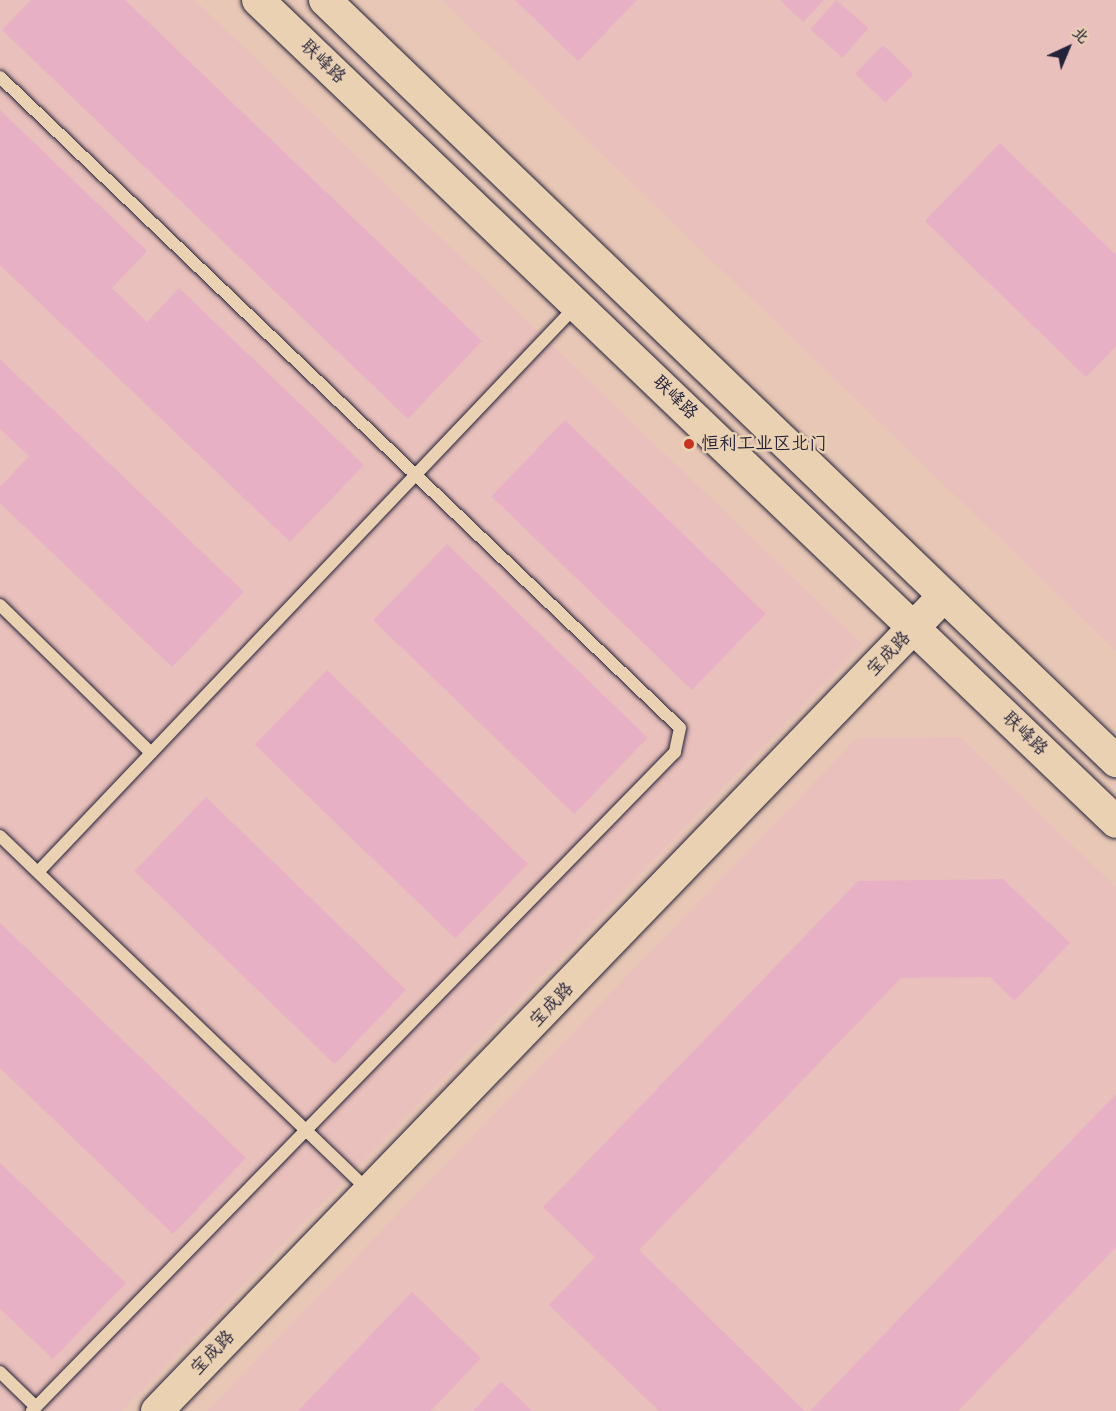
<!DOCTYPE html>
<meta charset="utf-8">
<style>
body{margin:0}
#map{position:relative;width:1116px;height:1411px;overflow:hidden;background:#e9c7b7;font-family:Pangolin,"LXGW WenKai TC",sans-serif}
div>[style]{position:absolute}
.built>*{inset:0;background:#e9c0bb}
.building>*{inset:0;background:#e8b0c4;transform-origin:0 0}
.roads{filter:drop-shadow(0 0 2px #22223b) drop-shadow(0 0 2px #22223b)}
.service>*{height:12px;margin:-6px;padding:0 6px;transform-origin:6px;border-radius:6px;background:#ead1b2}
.tertiary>*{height:32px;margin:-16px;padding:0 16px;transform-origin:16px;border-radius:16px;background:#ead1b2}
.dots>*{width:16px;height:16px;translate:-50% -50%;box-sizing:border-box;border:3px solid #ead1b2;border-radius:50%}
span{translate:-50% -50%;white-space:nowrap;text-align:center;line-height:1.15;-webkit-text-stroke:5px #ead1b2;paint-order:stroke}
.street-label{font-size:18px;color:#22223b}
.poi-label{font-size:18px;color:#22223b}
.left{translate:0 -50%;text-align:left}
.north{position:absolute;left:1038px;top:18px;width:60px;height:60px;-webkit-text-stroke:4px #ead1b2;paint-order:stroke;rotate:44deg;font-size:16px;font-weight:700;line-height:24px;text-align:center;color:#22223b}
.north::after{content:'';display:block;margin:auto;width:21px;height:27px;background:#22223b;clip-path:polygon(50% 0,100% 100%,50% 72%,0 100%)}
</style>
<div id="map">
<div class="built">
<i style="clip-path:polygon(0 0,195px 0,862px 644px,122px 1411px,0 1411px)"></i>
<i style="clip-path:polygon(442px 0,1116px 0,1116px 651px)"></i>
<i style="clip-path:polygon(960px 737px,1116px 887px,1116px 1411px,207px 1411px,857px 738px)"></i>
</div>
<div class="building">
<i style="clip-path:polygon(31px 0,125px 0,482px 341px,408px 419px,2px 30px)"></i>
<i style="clip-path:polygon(515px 0,637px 0,578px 61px)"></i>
<i style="clip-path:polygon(780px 0,824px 0,803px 22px)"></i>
<i style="left:836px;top:0;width:43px;height:39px;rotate:41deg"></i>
<i style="left:883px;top:45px;width:42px;height:40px;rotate:44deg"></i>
<i style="clip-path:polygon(0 110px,147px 251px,112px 288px,147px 322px,179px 288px,364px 465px,290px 542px,0 265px)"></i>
<i style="clip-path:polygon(1000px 143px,1116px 255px,1116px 346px,1086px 377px,925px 221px)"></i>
<i style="clip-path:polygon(0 359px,244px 592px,172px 667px,0 503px,0 487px,29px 456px,0 429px)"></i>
<i style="left:565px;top:420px;width:279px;height:106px;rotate:44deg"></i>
<i style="left:447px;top:544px;width:279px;height:106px;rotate:44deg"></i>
<i style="left:327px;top:670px;width:279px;height:104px;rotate:44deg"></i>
<i style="left:206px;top:797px;width:278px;height:103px;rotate:44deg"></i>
<i style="clip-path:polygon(1003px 879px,1070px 943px,1014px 1001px,990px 977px,901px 978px,639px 1250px,805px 1411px,659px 1411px,549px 1305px,595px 1257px,543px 1207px,858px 881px)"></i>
<i style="clip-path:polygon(0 923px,246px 1158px,173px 1234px,0 1068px)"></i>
<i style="clip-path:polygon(1116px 1094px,1116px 1247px,958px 1411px,810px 1411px)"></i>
<i style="clip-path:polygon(0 1163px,126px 1283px,53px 1359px,0 1309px)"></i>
<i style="clip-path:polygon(412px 1292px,481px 1358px,431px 1411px,298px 1411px)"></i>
<i style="clip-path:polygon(501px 1381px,532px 1411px,473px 1411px)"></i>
</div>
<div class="roads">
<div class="service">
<i style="left:0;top:77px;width:941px;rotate:43.75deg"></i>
<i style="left:680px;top:728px;width:25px;rotate:102deg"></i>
<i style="left:675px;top:752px;width:921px;rotate:134.3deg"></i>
<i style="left:0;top:605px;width:211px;rotate:44.4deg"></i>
<i style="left:0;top:836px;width:512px;rotate:43.89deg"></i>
<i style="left:38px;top:872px;width:781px;rotate:-46.45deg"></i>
<i style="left:0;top:1372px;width:50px;rotate:44.2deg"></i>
</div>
<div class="tertiary">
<i style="left:258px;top:0;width:1188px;rotate:43.77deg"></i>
<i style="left:325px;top:0;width:1098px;rotate:43.89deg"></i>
<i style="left:157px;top:1411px;width:1133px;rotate:-46deg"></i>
</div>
</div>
<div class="dots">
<i style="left:689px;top:444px;background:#c8321e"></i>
</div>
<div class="street-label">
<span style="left:323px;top:62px;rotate:44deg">联峰路</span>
<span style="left:675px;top:398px;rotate:44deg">联峰路</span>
<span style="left:889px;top:654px;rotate:-46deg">宝成路</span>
<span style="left:1025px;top:734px;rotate:44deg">联峰路</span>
<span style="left:552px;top:1005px;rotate:-46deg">宝成路</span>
<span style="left:213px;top:1353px;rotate:-46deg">宝成路</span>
</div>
<div class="poi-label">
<span class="left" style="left:701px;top:444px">恒利工业区北门</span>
</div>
<div class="north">北</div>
</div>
